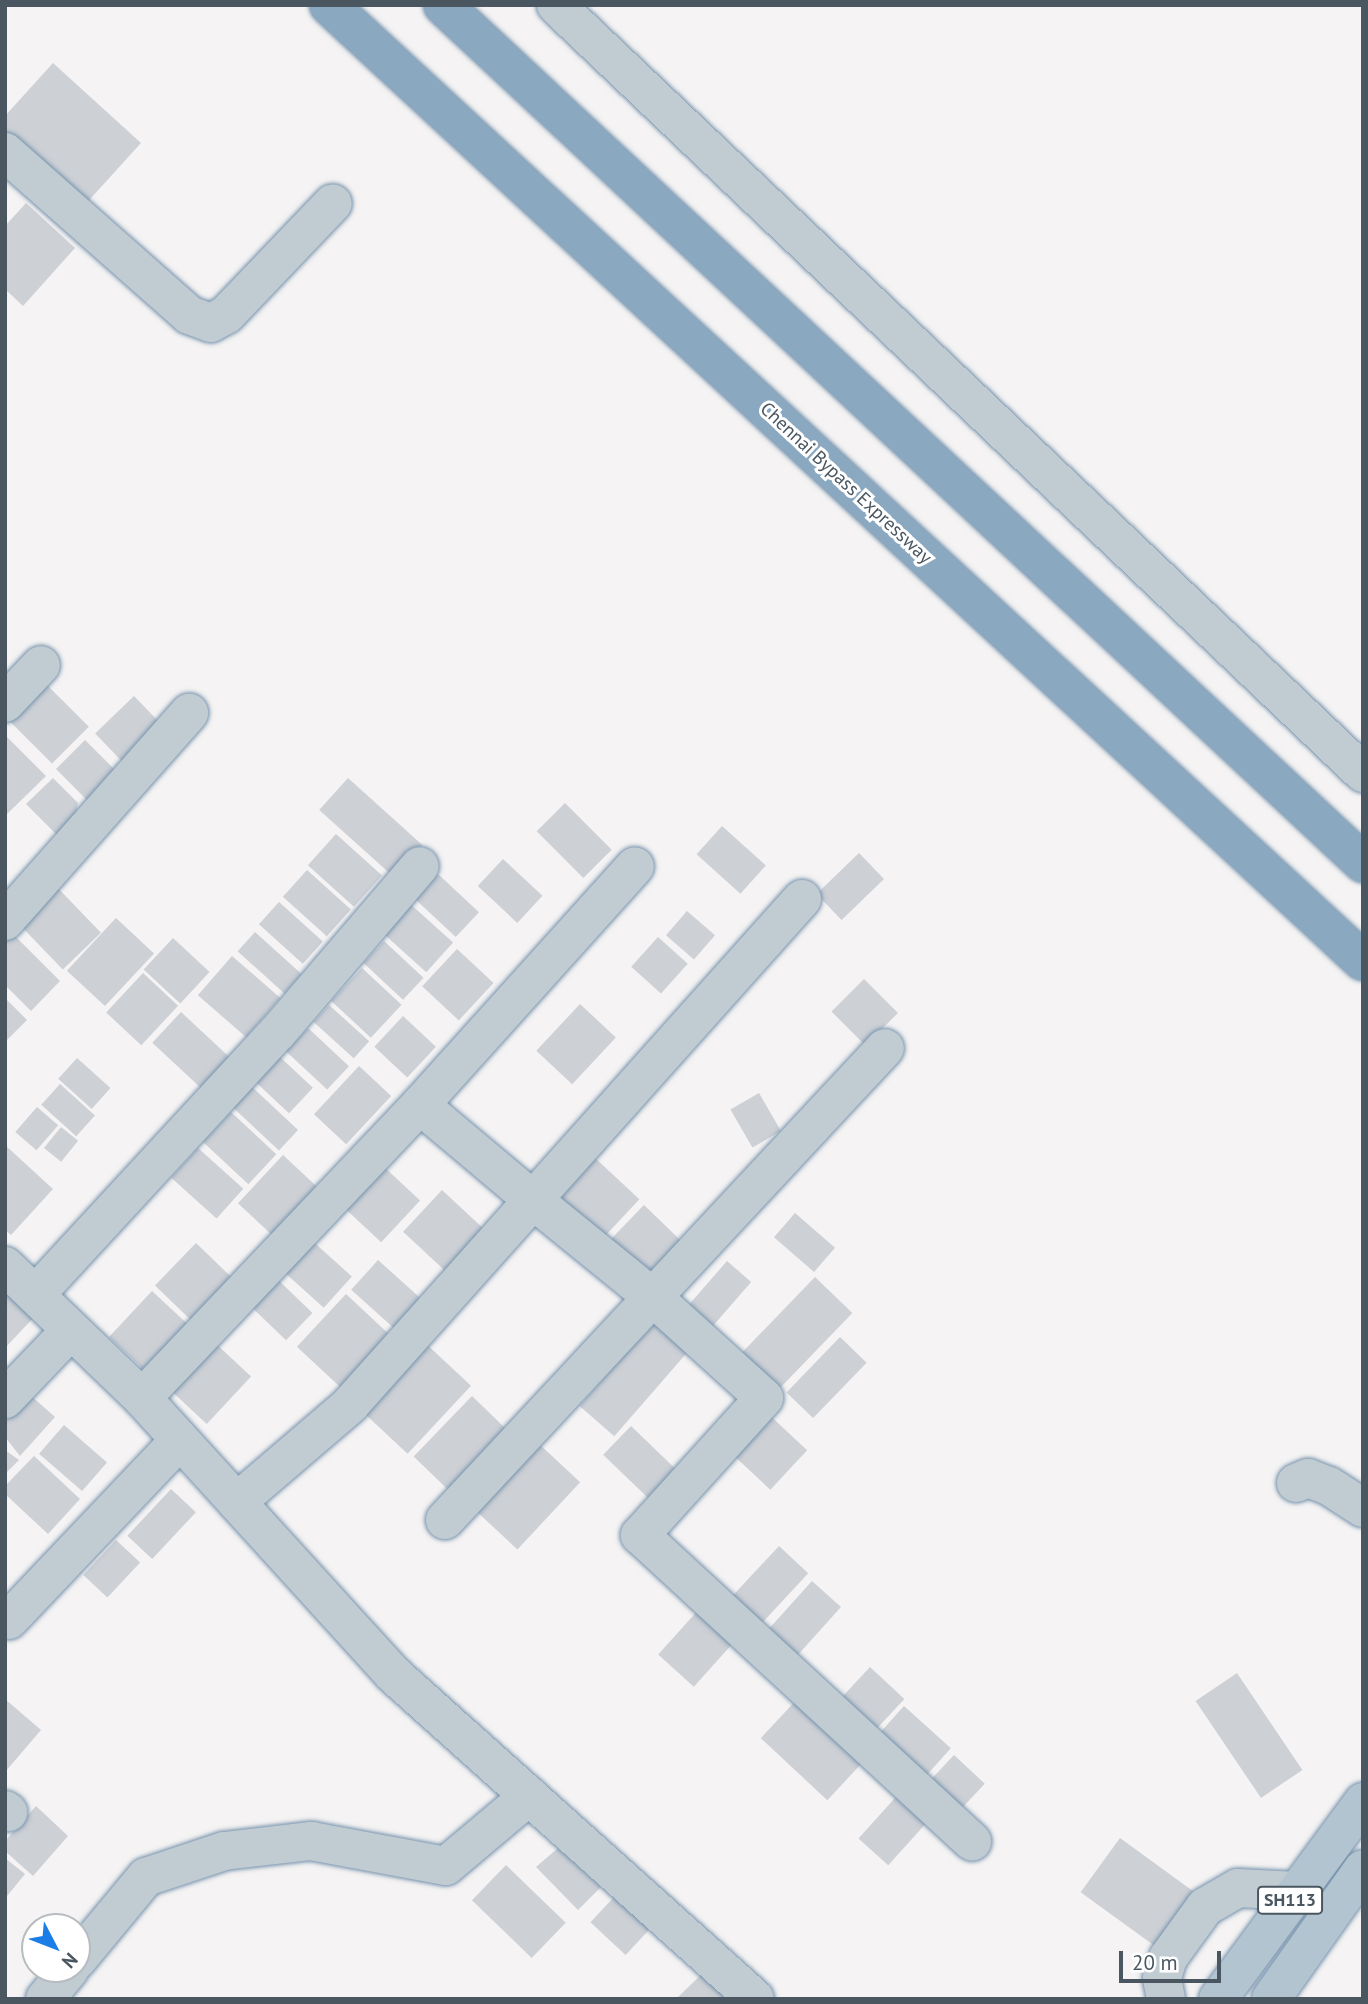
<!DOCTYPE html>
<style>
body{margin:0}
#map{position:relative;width:1368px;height:2004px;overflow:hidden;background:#f5f3f3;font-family:"PT Sans",sans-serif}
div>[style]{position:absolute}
.building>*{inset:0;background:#cdd0d5;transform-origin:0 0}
.roads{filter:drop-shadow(0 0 2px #7693ad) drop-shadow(0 0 2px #7693ad)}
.minor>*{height:38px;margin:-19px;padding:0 19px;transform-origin:19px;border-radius:19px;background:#c1cbd2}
.major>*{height:38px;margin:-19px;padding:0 19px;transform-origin:19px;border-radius:19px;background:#b3c4d1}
.highway>*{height:38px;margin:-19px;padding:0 19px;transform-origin:19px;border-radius:19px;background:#8ba8c1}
span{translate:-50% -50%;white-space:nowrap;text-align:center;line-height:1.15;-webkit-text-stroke:6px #fff;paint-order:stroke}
.shield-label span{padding:2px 5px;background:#fff;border:2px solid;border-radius:5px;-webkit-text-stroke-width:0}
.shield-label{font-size:18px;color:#4a5761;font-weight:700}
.street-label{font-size:19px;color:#4a5761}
.frame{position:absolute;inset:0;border:7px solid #4a5761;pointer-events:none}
.north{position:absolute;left:21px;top:1913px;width:70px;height:70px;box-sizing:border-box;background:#fff;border:2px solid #b7bcc0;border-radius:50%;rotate:132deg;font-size:19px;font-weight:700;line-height:28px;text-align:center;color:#4a5761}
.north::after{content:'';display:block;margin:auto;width:24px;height:32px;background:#1b7ee7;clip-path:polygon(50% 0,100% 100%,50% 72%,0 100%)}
.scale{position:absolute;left:1119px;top:1951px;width:102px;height:32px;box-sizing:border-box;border:4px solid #4a5761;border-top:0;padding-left:9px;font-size:21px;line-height:24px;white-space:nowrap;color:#4a5761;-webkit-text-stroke:5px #fff;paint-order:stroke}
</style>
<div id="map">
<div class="building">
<i style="clip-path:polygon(53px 63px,141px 143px,82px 208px,5px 139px,5px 116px)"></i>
<i style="clip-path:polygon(26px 203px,75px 248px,23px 306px,5px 289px,5px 226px)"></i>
<i style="left:45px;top:683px;width:62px;height:52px;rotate:45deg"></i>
<i style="left:134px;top:696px;width:43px;height:54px;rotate:46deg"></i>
<i style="clip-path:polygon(5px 735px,46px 776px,5px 816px)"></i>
<i style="left:85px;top:740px;width:49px;height:41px;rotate:45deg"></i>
<i style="clip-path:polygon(53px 778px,78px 803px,74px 826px,61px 839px,26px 804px)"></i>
<i style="left:348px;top:778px;width:100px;height:43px;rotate:42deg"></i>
<i style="left:565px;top:803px;width:66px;height:40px;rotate:45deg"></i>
<i style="left:722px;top:826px;width:59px;height:38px;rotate:42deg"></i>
<i style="left:336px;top:834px;width:62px;height:42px;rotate:42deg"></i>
<i style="left:859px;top:853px;width:36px;height:59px;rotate:46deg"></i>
<i style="left:503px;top:859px;width:54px;height:37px;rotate:43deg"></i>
<i style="left:307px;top:870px;width:59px;height:36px;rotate:42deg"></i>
<i style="left:438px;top:874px;width:56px;height:34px;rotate:43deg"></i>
<i style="left:53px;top:883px;width:69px;height:53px;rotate:46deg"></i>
<i style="left:407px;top:901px;width:62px;height:40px;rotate:42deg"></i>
<i style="left:279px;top:902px;width:59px;height:30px;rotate:42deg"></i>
<i style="left:687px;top:911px;width:37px;height:32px;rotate:41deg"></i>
<i style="left:116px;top:918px;width:52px;height:72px;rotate:43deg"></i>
<i style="left:255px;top:932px;width:63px;height:26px;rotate:42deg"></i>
<i style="clip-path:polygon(13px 934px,60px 981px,31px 1011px,5px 985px,5px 942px)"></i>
<i style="left:658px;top:937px;width:40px;height:40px;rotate:42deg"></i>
<i style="left:173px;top:938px;width:50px;height:43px;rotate:43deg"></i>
<i style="left:384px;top:941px;width:54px;height:30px;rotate:43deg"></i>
<i style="left:457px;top:949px;width:50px;height:51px;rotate:43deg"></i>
<i style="left:232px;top:956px;width:64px;height:52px;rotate:41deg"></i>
<i style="left:362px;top:968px;width:54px;height:45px;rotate:43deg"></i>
<i style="left:143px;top:973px;width:48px;height:54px;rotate:43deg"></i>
<i style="left:864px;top:979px;width:48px;height:46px;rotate:45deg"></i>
<i style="clip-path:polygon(5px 998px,27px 1020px,5px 1042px)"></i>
<i style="left:580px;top:1004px;width:49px;height:64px;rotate:43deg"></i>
<i style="left:329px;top:1005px;width:54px;height:23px;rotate:42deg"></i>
<i style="left:181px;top:1012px;width:76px;height:42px;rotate:43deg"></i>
<i style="left:403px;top:1016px;width:45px;height:42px;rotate:43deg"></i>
<i style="left:308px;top:1028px;width:56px;height:32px;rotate:43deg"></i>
<i style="left:280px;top:1057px;width:45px;height:35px;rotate:43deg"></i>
<i style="left:77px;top:1058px;width:45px;height:28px;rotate:42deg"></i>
<i style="left:359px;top:1066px;width:44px;height:66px;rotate:43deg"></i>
<i style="left:60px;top:1084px;width:47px;height:28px;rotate:42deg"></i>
<i style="left:252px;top:1087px;width:63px;height:28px;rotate:43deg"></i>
<i style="left:759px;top:1093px;width:44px;height:33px;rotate:60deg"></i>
<i style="left:37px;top:1107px;width:28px;height:33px;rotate:41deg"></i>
<i style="left:231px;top:1112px;width:62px;height:41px;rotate:43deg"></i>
<i style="left:61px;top:1127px;width:22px;height:27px;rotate:39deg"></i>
<i style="clip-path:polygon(5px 1145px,53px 1189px,11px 1235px,5px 1230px)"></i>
<i style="left:198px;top:1148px;width:61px;height:40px;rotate:42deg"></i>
<i style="left:283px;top:1155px;width:48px;height:66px;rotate:43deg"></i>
<i style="left:594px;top:1157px;width:62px;height:54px;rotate:43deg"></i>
<i style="left:382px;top:1165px;width:52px;height:57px;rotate:43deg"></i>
<i style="left:442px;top:1190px;width:66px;height:57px;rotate:43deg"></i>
<i style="left:644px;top:1205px;width:55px;height:54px;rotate:44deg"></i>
<i style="left:795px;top:1213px;width:53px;height:32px;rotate:41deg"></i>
<i style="left:308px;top:1237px;width:59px;height:42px;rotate:42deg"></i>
<i style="left:196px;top:1243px;width:52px;height:59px;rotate:44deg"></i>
<i style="left:378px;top:1260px;width:64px;height:40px;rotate:42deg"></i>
<i style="left:727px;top:1261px;width:32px;height:59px;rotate:41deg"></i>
<i style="left:270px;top:1272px;width:59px;height:38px;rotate:44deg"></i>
<i style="left:815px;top:1277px;width:52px;height:107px;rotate:44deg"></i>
<i style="clip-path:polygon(10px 1288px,37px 1314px,5px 1348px,5px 1293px)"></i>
<i style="left:152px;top:1291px;width:54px;height:63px;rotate:43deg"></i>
<i style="left:346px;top:1294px;width:68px;height:72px;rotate:43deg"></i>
<i style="left:657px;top:1317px;width:46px;height:118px;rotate:41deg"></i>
<i style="left:840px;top:1337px;width:37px;height:77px;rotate:44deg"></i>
<i style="left:422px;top:1340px;width:67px;height:93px;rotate:43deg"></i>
<i style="left:213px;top:1341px;width:52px;height:65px;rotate:43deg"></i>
<i style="clip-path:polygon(29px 1394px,55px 1417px,20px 1456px,5px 1437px,5px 1422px)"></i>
<i style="left:472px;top:1396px;width:55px;height:84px;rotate:44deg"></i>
<i style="left:764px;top:1410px;width:59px;height:54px;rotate:43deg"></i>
<i style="left:64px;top:1425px;width:57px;height:38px;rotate:41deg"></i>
<i style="left:631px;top:1426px;width:62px;height:40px;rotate:44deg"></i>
<i style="left:537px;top:1442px;width:59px;height:92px;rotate:43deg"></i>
<i style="clip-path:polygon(5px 1450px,19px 1460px,5px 1474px)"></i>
<i style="clip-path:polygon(34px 1456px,80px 1499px,48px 1534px,5px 1494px,5px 1486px)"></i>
<i style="left:171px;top:1489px;width:34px;height:64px;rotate:43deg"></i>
<i style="left:116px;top:1540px;width:33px;height:48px;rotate:43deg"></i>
<i style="left:779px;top:1546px;width:40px;height:71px;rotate:43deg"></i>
<i style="left:812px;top:1581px;width:39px;height:77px;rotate:42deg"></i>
<i style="left:701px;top:1607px;width:48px;height:64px;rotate:42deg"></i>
<i style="left:870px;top:1667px;width:47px;height:40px;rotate:43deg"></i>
<i style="left:1237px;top:1673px;width:117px;height:50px;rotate:56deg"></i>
<i style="left:801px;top:1695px;width:91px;height:59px;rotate:43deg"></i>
<i style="clip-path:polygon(5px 1699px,41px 1730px,5px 1772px)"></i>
<i style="left:904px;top:1706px;width:63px;height:39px;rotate:42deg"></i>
<i style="left:954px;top:1755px;width:42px;height:34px;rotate:43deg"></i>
<i style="left:904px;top:1788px;width:40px;height:68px;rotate:42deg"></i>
<i style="clip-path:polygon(36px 1806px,68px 1836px,33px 1876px,5px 1851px,5px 1841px)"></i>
<i style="left:1120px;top:1838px;width:93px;height:67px;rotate:36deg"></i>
<i style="clip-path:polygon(558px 1848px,601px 1887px,578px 1910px,536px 1867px)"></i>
<i style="clip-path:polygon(5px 1858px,25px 1874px,7px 1896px,5px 1895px)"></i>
<i style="left:506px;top:1865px;width:83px;height:49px;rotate:44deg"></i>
<i style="left:615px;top:1896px;width:48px;height:36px;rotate:43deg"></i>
<i style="clip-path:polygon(708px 1968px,737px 1999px,676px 1999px)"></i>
</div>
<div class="roads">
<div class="minor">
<i style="left:556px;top:5px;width:1114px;rotate:43.58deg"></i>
<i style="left:5px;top:152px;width:246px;rotate:41.5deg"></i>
<i style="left:189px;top:315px;width:23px;rotate:20deg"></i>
<i style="left:211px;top:323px;width:18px;rotate:-29deg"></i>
<i style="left:227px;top:314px;width:153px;rotate:-46.3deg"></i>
<i style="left:5px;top:703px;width:52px;rotate:-46.5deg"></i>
<i style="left:802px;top:899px;width:404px;rotate:131.8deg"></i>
<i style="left:533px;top:1200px;width:157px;rotate:39.1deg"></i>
<i style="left:655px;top:1299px;width:147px;rotate:42.2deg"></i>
<i style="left:764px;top:1398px;width:185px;rotate:132.1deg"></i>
<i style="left:640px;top:1535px;width:452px;rotate:42.7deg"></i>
<i style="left:5px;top:921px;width:278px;rotate:-48.5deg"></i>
<i style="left:420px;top:1105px;width:321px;rotate:-48deg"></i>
<i style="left:5px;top:1266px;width:190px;rotate:43.9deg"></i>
<i style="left:142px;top:1398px;width:373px;rotate:47.7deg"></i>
<i style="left:393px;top:1674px;width:486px;rotate:41.9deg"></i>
<i style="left:35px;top:1295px;width:358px;rotate:-47.3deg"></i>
<i style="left:278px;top:1032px;width:218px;rotate:-49.5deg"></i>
<i style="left:142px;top:1398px;width:404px;rotate:-46.5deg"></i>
<i style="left:420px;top:1105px;width:148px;rotate:40.1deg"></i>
<i style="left:533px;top:1200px;width:275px;rotate:131.8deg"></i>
<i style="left:350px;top:1405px;width:149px;rotate:139.4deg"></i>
<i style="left:5px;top:1399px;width:94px;rotate:-46.3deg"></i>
<i style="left:1296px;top:1483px;width:13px;rotate:-23deg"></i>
<i style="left:1308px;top:1478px;width:22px;rotate:21deg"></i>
<i style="left:1329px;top:1486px;width:40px;rotate:32.9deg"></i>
<i style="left:445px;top:1520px;width:645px;rotate:-47.01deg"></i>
<i style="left:9px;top:1620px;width:248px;rotate:-46.5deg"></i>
<i style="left:5px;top:1810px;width:4px;rotate:34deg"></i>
<i style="left:77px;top:1960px;width:108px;rotate:-50.3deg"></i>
<i style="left:146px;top:1877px;width:82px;rotate:-18.4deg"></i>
<i style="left:224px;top:1851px;width:88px;rotate:-6.6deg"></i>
<i style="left:311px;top:1841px;width:137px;rotate:10.5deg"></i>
<i style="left:446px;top:1866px;width:109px;rotate:-40.1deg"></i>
<i style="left:45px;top:1999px;width:39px;rotate:-50deg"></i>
<i style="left:1166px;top:1999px;width:21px;rotate:-101deg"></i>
<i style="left:1162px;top:1978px;width:21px;rotate:-73deg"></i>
<i style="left:1168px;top:1958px;width:63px;rotate:-54deg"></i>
<i style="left:1205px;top:1907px;width:38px;rotate:-30deg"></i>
<i style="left:1238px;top:1888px;width:59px;rotate:2.9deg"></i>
</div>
<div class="major">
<i style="left:1218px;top:1999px;width:245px;rotate:-53.6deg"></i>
<i style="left:1271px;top:1999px;width:159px;rotate:-54.7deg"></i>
</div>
<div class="highway">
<i style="left:329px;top:5px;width:1408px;rotate:42.76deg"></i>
<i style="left:443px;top:5px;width:1258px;rotate:43deg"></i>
</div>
</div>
<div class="shield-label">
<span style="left:1290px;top:1900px">SH113</span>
</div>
<div class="street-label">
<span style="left:846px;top:483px;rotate:43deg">Chennai Bypass Expressway</span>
</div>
<div class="frame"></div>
<div class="north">N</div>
<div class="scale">20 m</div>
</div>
